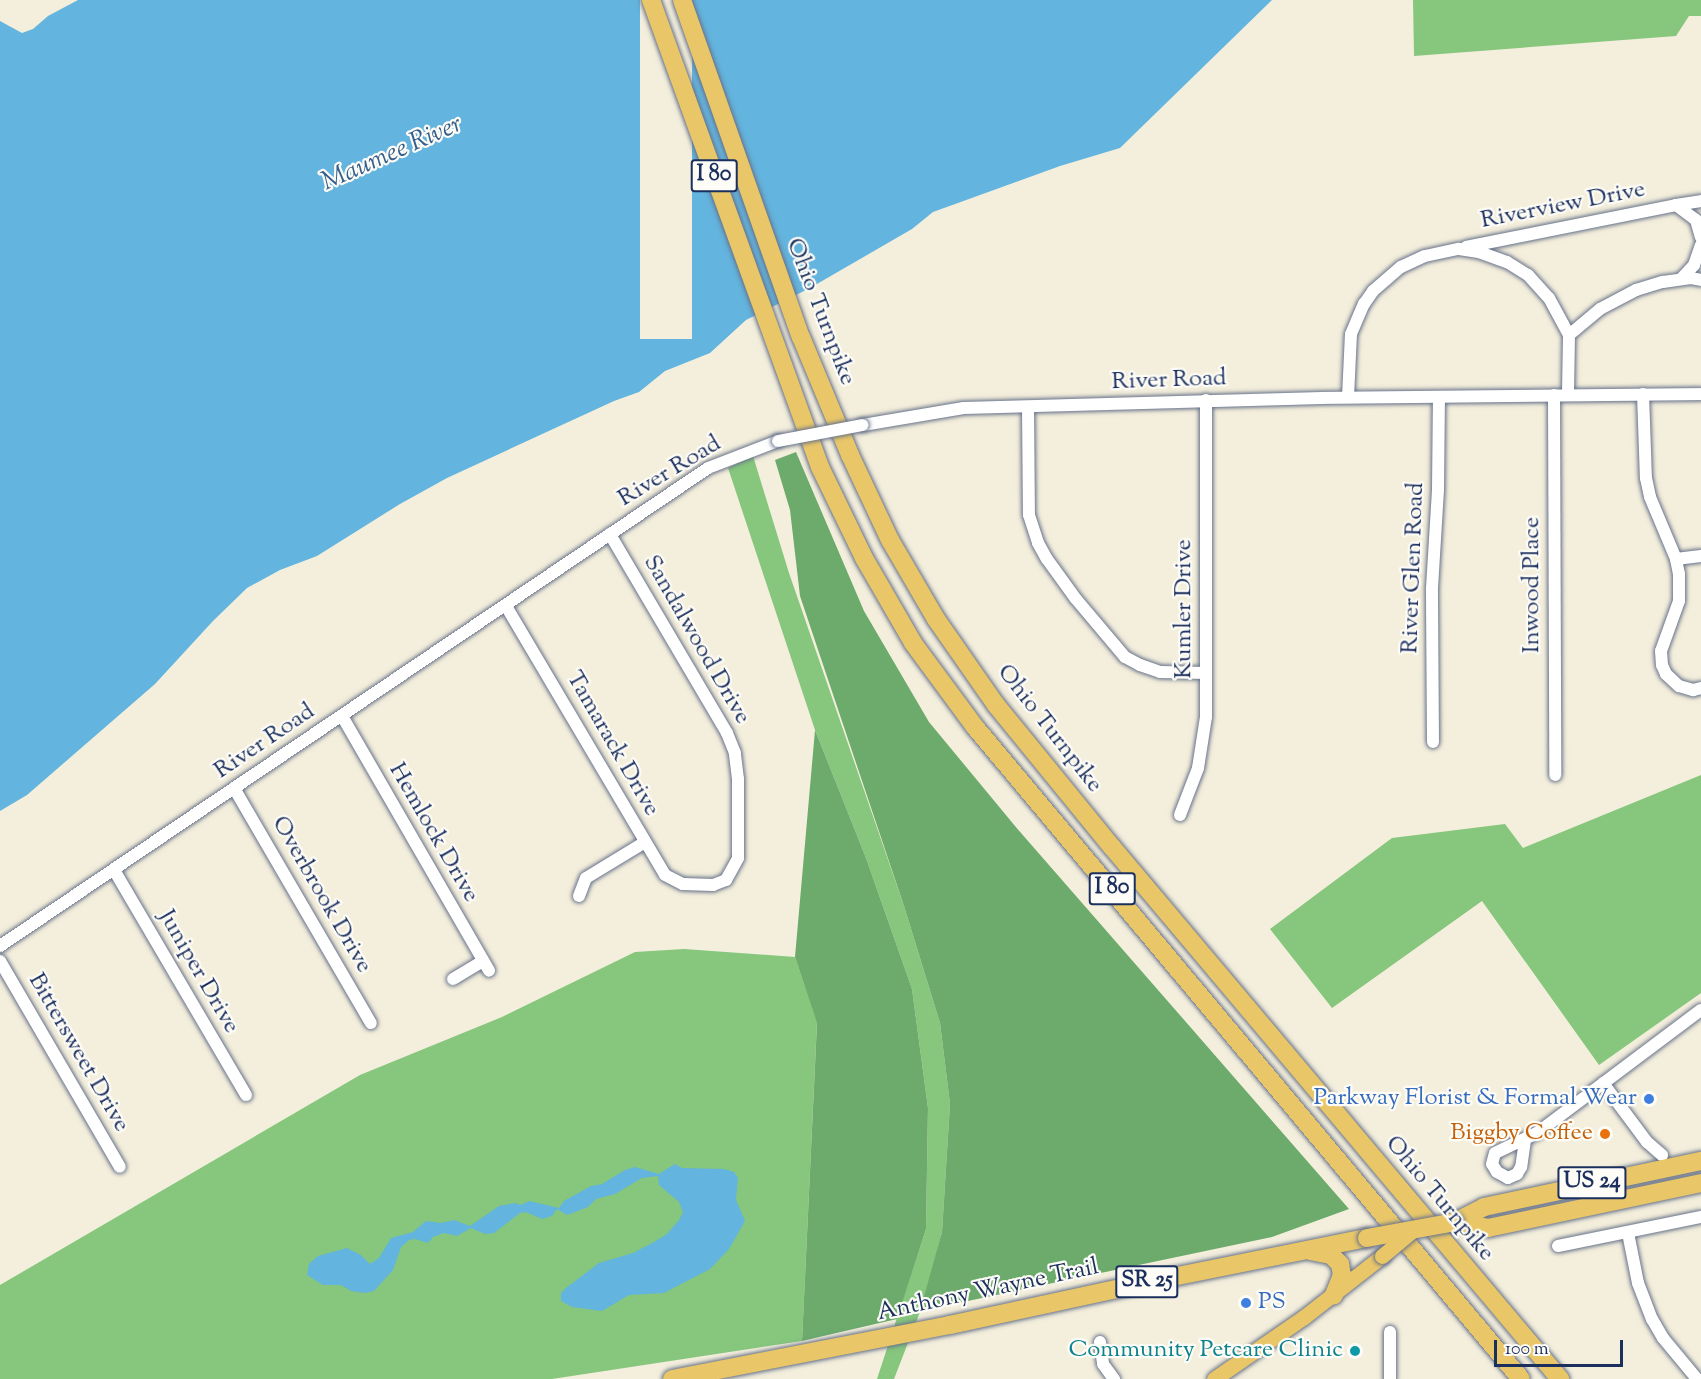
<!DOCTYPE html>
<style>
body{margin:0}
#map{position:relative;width:1701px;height:1379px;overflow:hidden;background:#f4efdc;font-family:"Sorts Mill Goudy",serif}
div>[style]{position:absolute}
.green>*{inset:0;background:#86c67d}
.forest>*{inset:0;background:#6cab6c}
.water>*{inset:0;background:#63b4de}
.pier>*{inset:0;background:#f4efdc;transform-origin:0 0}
.roads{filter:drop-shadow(0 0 2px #67728a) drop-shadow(0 0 2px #67728a)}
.minor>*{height:12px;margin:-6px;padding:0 6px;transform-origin:6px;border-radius:6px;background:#fff}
.major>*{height:15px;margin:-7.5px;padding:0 7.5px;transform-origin:7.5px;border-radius:7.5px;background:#e9c769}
.highway>*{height:18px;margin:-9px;padding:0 9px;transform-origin:9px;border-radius:9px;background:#e9c769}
.bridges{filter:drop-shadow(0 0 2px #67728a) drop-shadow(0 0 2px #67728a)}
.minor-bridge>*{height:12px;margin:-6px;padding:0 6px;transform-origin:6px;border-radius:6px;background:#fff}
.major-bridge>*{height:15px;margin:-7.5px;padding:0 7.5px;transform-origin:7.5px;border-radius:7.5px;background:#e9c769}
.highway-bridge>*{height:18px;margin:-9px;padding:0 9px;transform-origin:9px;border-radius:9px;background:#e9c769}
.dots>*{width:16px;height:16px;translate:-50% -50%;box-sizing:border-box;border:3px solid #fdfcf7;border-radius:50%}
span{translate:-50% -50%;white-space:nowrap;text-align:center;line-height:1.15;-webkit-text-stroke:4.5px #fdfcf7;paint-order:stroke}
.shield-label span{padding:2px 4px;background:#fdfcf7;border:2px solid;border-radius:4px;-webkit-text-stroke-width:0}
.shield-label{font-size:22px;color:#1b2f5e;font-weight:700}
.street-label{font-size:24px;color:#1b2f5e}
.shop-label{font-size:24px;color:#366cbe}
.right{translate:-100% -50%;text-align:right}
.left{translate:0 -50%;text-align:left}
.food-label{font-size:24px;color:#c56008}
.culture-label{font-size:24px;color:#0d838f}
.water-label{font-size:26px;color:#345e8b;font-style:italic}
.scale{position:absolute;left:1494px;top:1340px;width:129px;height:27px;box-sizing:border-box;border:3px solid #1b2f5e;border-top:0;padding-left:8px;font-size:18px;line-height:21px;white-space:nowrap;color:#1b2f5e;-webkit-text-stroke:4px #fdfcf7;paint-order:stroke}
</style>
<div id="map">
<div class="green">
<i style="clip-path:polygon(1413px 0,1701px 0,1701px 16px,1689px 16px,1676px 36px,1414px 56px)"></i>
<i style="clip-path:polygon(753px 456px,789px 573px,904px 906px,940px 1023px,950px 1104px,942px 1232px,925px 1299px,894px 1379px,877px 1379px,926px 1229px,928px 1108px,912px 989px,866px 858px,815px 730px,728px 468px)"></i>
<i style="clip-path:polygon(1701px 775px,1701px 993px,1599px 1065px,1482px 901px,1332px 1008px,1270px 929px,1392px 838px,1505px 824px,1523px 848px)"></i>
<i style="clip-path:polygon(684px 949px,795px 957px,817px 1022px,802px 1341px,552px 1379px,0 1379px,0 1285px,360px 1075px,502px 1017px,635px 952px)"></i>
</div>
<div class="forest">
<i style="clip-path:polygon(796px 452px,864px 611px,929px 722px,1015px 826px,1349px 1209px,1272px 1237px,920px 1311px,942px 1232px,950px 1104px,940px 1023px,904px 906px,800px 596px,790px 510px,775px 460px)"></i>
<i style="clip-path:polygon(815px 730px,866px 858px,912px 989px,928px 1108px,926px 1229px,897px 1319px,802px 1341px,817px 1023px,795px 957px)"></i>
</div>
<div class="water">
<i style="clip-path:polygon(78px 0,1272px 0,1120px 148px,1060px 166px,933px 212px,912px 229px,810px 288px,746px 320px,710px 353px,665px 371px,639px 392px,614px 401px,447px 478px,400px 504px,317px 556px,280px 570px,247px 588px,213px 621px,155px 684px,27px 795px,0 811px,0 21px,22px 33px,33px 29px,48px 16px)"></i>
<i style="clip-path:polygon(675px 1164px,682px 1168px,724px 1169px,734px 1172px,738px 1178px,736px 1200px,745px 1221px,729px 1249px,710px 1269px,664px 1293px,629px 1295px,602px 1311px,572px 1307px,561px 1301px,561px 1293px,566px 1288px,599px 1263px,633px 1253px,654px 1242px,667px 1234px,679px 1220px,683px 1212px,679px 1202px,659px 1185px,658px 1176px,642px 1178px,615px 1194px,596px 1199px,588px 1207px,567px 1215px,557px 1209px,552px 1216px,542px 1219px,526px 1212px,520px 1213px,494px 1233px,485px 1234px,471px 1228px,457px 1236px,444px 1233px,433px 1237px,428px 1243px,415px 1239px,409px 1240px,401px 1247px,393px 1270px,374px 1291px,365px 1293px,351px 1291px,341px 1285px,323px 1285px,307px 1275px,309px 1264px,318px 1256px,347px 1248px,361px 1255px,370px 1264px,379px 1258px,391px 1238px,413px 1232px,426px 1221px,441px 1223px,454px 1220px,470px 1226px,499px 1206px,515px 1203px,521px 1205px,529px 1201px,559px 1208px,564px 1201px,591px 1186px,602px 1184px,625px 1170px,635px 1167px,659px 1174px)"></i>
</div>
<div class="pier">
<i style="left:640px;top:0;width:52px;height:339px"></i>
</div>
<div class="roads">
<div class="minor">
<i style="left:1676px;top:205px;width:25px;rotate:-9deg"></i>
<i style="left:1466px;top:247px;width:214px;rotate:-11.3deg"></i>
<i style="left:1676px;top:205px;width:25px;rotate:37deg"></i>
<i style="left:1696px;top:220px;width:18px;rotate:74deg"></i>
<i style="left:1681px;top:279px;width:19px;rotate:-47deg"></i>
<i style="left:1694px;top:265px;width:21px;rotate:-71deg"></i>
<i style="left:1569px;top:335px;width:40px;rotate:-40deg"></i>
<i style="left:1600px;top:309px;width:41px;rotate:-27.8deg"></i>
<i style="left:1636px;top:290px;width:28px;rotate:-17deg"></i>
<i style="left:1663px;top:282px;width:28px;rotate:-8deg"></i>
<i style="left:1691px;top:278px;width:10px;rotate:11deg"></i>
<i style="left:1643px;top:394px;width:84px;rotate:88deg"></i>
<i style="left:1646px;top:478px;width:19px;rotate:78deg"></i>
<i style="left:1650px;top:497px;width:67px;rotate:67.2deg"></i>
<i style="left:1676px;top:559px;width:15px;rotate:79deg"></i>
<i style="left:1679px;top:574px;width:27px;rotate:90deg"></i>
<i style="left:1679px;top:601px;width:53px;rotate:109.8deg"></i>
<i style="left:1661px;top:651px;width:14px;rotate:86deg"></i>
<i style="left:1662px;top:665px;width:10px;rotate:66deg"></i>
<i style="left:1666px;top:674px;width:18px;rotate:43deg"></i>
<i style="left:1679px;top:686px;width:15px;rotate:16deg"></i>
<i style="left:1693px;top:690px;width:8px;rotate:-14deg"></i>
<i style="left:1554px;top:395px;width:380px;rotate:89.8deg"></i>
<i style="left:1348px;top:397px;width:63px;rotate:-87.3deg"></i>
<i style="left:1351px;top:334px;width:33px;rotate:-67deg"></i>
<i style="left:1364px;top:304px;width:16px;rotate:-55deg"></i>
<i style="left:1373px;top:291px;width:37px;rotate:-41deg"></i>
<i style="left:1401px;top:267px;width:26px;rotate:-25deg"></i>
<i style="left:1425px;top:256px;width:35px;rotate:-12deg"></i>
<i style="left:1459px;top:249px;width:20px;rotate:9deg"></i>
<i style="left:1479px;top:252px;width:30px;rotate:20deg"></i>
<i style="left:1507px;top:262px;width:25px;rotate:32deg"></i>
<i style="left:1528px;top:275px;width:31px;rotate:48deg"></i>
<i style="left:1549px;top:298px;width:42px;rotate:61.6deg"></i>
<i style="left:1569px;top:335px;width:60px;rotate:91deg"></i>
<i style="left:1028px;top:407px;width:108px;rotate:89.5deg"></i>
<i style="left:1029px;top:515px;width:29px;rotate:72deg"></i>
<i style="left:1038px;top:543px;width:18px;rotate:61deg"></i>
<i style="left:1047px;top:559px;width:49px;rotate:54.1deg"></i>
<i style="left:1076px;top:599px;width:76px;rotate:49.8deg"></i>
<i style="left:1125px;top:657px;width:17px;rotate:28deg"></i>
<i style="left:1140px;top:665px;width:21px;rotate:19deg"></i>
<i style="left:1160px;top:672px;width:46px;rotate:1.2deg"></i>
<i style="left:863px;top:425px;width:102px;rotate:-9.6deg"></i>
<i style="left:964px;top:408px;width:358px;rotate:-1.6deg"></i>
<i style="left:1322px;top:398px;width:379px;rotate:-0.6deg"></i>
<i style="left:1676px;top:559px;width:25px;rotate:-7deg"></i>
<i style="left:506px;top:606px;width:312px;rotate:59.4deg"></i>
<i style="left:665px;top:875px;width:20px;rotate:27deg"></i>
<i style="left:683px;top:884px;width:30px;rotate:2deg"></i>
<i style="left:713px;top:885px;width:14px;rotate:-21deg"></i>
<i style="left:726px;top:880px;width:25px;rotate:-61deg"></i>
<i style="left:738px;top:858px;width:79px;rotate:-90deg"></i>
<i style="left:738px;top:779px;width:26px;rotate:-97deg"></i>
<i style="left:735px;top:753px;width:22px;rotate:-112deg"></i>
<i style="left:727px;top:733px;width:231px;rotate:-120.5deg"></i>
<i style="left:342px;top:716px;width:294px;rotate:60deg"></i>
<i style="left:1433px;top:742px;width:154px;rotate:-90.4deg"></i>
<i style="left:1432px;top:588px;width:99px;rotate:-86.5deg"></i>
<i style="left:1438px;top:489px;width:92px;rotate:-89.4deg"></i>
<i style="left:234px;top:788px;width:272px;rotate:59.8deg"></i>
<i style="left:1180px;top:815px;width:50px;rotate:-69deg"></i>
<i style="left:1198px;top:768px;width:52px;rotate:-81.1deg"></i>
<i style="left:1206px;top:717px;width:317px;rotate:-90deg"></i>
<i style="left:114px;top:870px;width:261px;rotate:59.6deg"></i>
<i style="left:579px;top:896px;width:19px;rotate:-69deg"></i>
<i style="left:586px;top:878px;width:69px;rotate:-31.4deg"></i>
<i style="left:0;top:946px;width:854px;rotate:-34.02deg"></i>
<i style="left:708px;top:468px;width:75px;rotate:-21.1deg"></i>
<i style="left:0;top:961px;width:238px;rotate:59.8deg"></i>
<i style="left:453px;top:979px;width:35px;rotate:-31deg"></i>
<i style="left:1603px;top:1083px;width:74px;rotate:53.3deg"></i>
<i style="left:1647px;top:1142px;width:20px;rotate:41deg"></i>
<i style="left:1525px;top:1140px;width:27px;rotate:98deg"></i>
<i style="left:1521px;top:1167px;width:8px;rotate:120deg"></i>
<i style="left:1517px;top:1174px;width:10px;rotate:156deg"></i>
<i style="left:1508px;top:1178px;width:13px;rotate:-151deg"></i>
<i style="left:1497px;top:1172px;width:9px;rotate:-122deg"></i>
<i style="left:1492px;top:1164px;width:11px;rotate:-75deg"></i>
<i style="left:1495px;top:1153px;width:47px;rotate:-25.5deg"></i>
<i style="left:1537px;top:1133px;width:205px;rotate:-36.9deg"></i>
<i style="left:1628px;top:1233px;width:51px;rotate:78.7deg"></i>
<i style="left:1638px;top:1283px;width:39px;rotate:69deg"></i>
<i style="left:1652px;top:1319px;width:22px;rotate:60deg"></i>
<i style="left:1663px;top:1338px;width:53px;rotate:50.3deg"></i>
<i style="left:1558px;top:1246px;width:146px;rotate:-11.5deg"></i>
<i style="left:1390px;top:1332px;width:47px;rotate:90deg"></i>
<i style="left:1100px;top:1342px;width:22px;rotate:82deg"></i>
<i style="left:1103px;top:1364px;width:19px;rotate:54deg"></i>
</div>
<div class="major">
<i style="left:1214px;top:1379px;width:109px;rotate:-34.6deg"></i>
<i style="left:1304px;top:1317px;width:99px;rotate:-38deg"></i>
</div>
<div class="highway">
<i style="left:651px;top:0;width:497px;rotate:70.1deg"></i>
<i style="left:820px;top:467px;width:101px;rotate:64.2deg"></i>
<i style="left:864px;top:558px;width:98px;rotate:60deg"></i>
<i style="left:913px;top:643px;width:104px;rotate:53.6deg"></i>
<i style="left:975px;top:727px;width:850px;rotate:50.06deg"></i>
<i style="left:682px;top:0;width:357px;rotate:70.6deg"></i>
<i style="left:801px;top:337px;width:128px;rotate:67.4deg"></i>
<i style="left:850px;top:455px;width:94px;rotate:64.8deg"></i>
<i style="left:890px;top:540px;width:91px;rotate:59.8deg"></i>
<i style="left:936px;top:619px;width:105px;rotate:55.1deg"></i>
<i style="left:996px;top:705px;width:183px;rotate:50.8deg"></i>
<i style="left:1112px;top:847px;width:696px;rotate:49.9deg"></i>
<i style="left:1455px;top:1222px;width:33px;rotate:-27deg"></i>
<i style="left:1484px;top:1207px;width:222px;rotate:-12deg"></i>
<i style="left:1455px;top:1222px;width:34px;rotate:10deg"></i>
<i style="left:1488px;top:1228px;width:218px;rotate:-11.9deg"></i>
<i style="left:1310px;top:1251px;width:21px;rotate:11deg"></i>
<i style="left:1331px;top:1255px;width:13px;rotate:45deg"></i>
<i style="left:1340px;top:1264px;width:11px;rotate:80deg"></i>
<i style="left:1342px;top:1275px;width:22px;rotate:112deg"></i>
<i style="left:672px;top:1379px;width:283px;rotate:-11deg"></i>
<i style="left:950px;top:1325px;width:208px;rotate:-12.2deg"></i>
<i style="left:1153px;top:1281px;width:218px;rotate:-11.4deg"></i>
</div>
</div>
<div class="bridges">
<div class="minor-bridge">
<i style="left:778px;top:441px;width:86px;rotate:-10.7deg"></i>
</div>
<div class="major-bridge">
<i style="left:1382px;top:1256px;width:38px;rotate:-40deg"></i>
</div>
<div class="highway-bridge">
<i style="left:1367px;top:1238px;width:89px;rotate:-10.3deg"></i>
</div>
</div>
<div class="dots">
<i style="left:1649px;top:1099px;background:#3f7fe0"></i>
<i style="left:1605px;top:1134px;background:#e8710a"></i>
<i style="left:1246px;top:1303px;background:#3f7fe0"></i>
<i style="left:1355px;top:1351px;background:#0f9aa8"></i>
</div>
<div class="shield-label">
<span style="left:714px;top:176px">I 80</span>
<span style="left:1112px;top:889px">I 80</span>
<span style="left:1592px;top:1183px">US 24</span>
<span style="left:1147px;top:1282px">SR 25</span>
</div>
<div class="street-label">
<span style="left:1563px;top:206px;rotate:-11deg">Riverview Drive</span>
<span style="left:820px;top:312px;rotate:69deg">Ohio Turnpike</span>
<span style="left:1169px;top:381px;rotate:-2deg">River Road</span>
<span style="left:670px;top:472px;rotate:-31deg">River Road</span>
<span style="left:1414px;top:568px;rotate:-88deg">River Glen Road</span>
<span style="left:1533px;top:585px;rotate:-90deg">Inwood Place</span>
<span style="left:1185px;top:609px;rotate:-90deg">Kumler Drive</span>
<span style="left:696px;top:640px;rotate:60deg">Sandalwood Drive</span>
<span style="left:1049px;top:729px;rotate:52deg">Ohio Turnpike</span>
<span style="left:265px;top:742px;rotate:-34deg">River Road</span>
<span style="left:612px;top:744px;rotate:60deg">Tamarack Drive</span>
<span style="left:433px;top:833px;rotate:60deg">Hemlock Drive</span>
<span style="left:321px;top:895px;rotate:60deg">Overbrook Drive</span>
<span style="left:198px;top:972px;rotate:60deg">Juniper Drive</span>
<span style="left:78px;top:1053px;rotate:60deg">Bittersweet Drive</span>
<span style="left:1439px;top:1199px;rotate:50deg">Ohio Turnpike</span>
<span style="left:988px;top:1291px;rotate:-12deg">Anthony Wayne Trail</span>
</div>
<div class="shop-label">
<span class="right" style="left:1637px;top:1099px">Parkway Florist &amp; Formal Wear</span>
<span class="left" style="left:1258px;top:1303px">PS</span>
</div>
<div class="food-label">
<span class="right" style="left:1593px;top:1134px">Biggby Coffee</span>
</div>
<div class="culture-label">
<span class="right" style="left:1343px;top:1351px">Community Petcare Clinic</span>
</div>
<div class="water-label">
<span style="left:392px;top:154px;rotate:-24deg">Maumee River</span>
</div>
<div class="scale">100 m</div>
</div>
